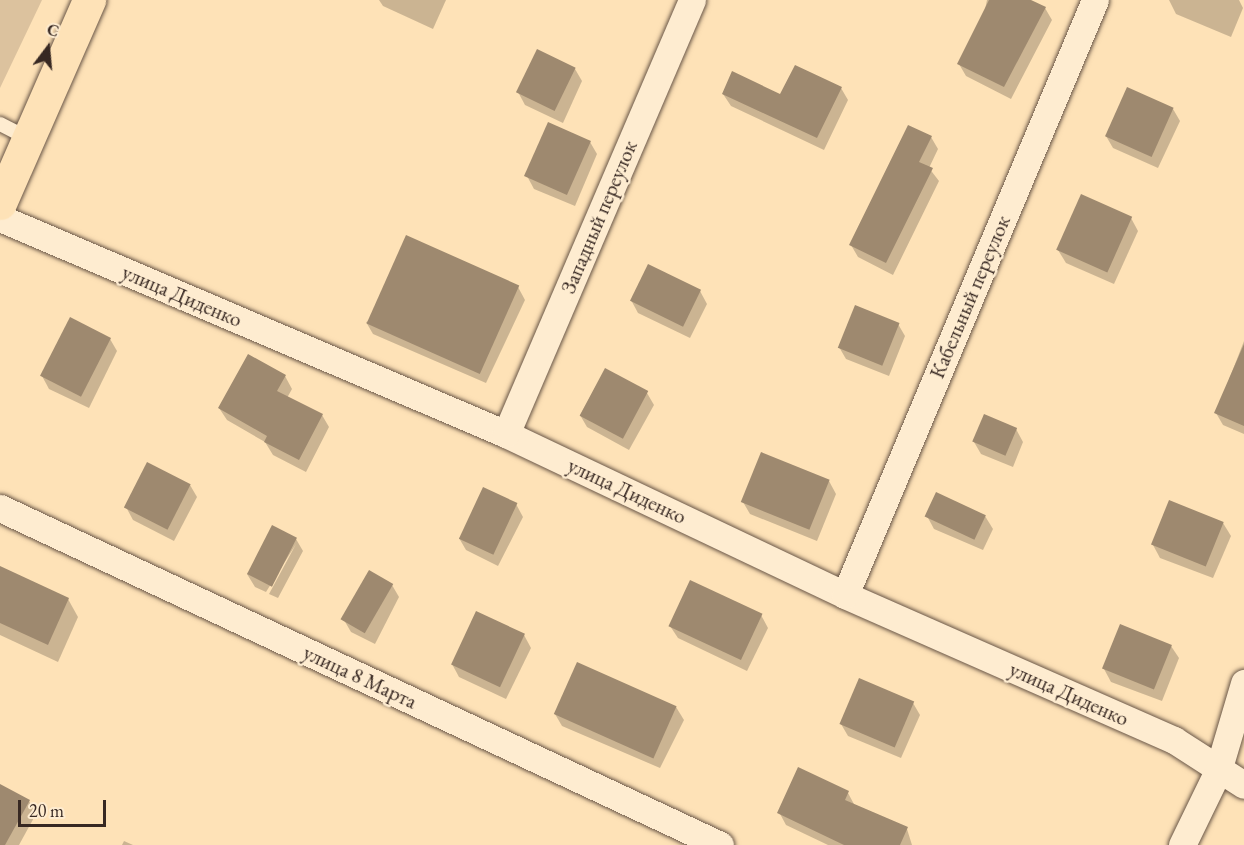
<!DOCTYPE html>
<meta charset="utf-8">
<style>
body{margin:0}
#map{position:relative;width:1244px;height:845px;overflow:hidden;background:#fee2b7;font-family:"EB Garamond",serif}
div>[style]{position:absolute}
.green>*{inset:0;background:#dcc29e}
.shadow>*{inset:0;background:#0003}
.building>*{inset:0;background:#9e896f;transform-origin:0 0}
.roads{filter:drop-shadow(0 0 2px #695647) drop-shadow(0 0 2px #695647)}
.service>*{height:14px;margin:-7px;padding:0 7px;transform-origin:7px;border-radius:7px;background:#feecd0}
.minor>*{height:27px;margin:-13.5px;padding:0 13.5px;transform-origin:13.5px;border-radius:13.5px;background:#feecd0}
.primary>*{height:33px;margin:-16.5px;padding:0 16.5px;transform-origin:16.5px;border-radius:16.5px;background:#fee2b7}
span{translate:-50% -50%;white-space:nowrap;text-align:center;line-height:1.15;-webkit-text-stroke:5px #feecd0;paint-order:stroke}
.street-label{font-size:21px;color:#372822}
.north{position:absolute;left:18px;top:18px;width:60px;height:60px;-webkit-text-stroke:4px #feecd0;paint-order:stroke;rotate:16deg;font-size:16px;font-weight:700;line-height:24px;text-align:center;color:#372822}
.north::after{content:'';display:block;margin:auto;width:21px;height:27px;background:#372822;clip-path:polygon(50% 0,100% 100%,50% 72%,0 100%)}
.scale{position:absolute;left:18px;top:800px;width:88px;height:27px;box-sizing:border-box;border:3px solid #372822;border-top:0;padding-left:8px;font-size:18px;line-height:21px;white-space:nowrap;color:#372822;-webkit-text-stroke:4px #feecd0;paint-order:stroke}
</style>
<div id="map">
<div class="green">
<i style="clip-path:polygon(0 0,42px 0,0 88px)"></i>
</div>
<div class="shadow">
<i style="clip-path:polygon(379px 0,446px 0,433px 29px,383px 6px)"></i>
<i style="clip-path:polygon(987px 0,1027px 0,1045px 8px,1052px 20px,1011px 99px,966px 76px,959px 64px,984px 14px)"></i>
<i style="clip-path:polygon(1169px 0,1239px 0,1243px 8px,1231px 37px,1176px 14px)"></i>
<i style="clip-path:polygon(575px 69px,582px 81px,563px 123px,525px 105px,518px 92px)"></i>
<i style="clip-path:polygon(841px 88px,848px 100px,824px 150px,731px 106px,723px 94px,781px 96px)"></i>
<i style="clip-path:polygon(1173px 109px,1180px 121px,1158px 168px,1113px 148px,1106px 136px)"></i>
<i style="clip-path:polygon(931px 137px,938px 149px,929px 168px,939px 181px,893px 275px,858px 257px,851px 245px)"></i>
<i style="clip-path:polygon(590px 142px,597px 154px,575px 206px,534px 189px,527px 176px)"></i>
<i style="clip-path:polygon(1131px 218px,1138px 231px,1114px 284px,1066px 263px,1058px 250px)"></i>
<i style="clip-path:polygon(518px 287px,525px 300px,486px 383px,373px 334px,366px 322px)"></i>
<i style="clip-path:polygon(700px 291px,707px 304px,690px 338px,638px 313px,631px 300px)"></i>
<i style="clip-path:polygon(898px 324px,905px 336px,889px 376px,846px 359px,839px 347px)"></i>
<i style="clip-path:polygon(110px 339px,117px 351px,89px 408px,49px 389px,42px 376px)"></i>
<i style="clip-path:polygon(1244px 341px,1244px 434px,1223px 425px,1216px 413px)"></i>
<i style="clip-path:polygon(605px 370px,647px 393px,654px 405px,629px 450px,587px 427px,580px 415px)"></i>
<i style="clip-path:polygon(285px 376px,292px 389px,287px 398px,322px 415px,329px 427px,306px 472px,273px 455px,265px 442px,227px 420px,219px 408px)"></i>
<i style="clip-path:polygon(1016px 429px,1023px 442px,1013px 467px,981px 454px,974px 442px)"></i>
<i style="clip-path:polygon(829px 481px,836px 494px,817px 541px,750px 514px,743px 502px)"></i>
<i style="clip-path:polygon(190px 485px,197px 497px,174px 541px,133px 520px,126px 507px)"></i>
<i style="clip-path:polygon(516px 504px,523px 517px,498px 566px,466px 550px,459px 538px)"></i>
<i style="clip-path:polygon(927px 516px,985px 516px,993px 529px,983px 550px,934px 529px)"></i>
<i style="clip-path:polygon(1223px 523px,1231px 536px,1213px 578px,1160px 558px,1153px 545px)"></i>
<i style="clip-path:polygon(296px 539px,303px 551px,278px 598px,269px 594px,296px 544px,266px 592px,255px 587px,247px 574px)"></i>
<i style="clip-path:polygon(0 568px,68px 599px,78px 617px,58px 662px,0 635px)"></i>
<i style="clip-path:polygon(392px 585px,399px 597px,375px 644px,351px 632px,344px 620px)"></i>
<i style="clip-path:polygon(761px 615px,768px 628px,747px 671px,678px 638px,670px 626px)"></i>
<i style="clip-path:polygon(524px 635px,531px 648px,506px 699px,459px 677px,452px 664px)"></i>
<i style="clip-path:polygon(1171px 646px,1179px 658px,1162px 701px,1111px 682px,1104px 669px)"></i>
<i style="clip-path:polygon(578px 664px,676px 707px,684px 720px,660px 768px,562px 726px,555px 714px)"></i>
<i style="clip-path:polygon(913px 703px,920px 715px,901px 758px,848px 736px,841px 724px)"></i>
<i style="clip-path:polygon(0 785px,29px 801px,36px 814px,19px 845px,0 845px)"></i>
<i style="clip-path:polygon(848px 793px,855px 806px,907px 829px,912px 845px,828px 845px,786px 825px,779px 812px)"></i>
<i style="clip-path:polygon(124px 841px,133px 845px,122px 845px)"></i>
</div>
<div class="building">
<i style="clip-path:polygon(989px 0,1031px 0,1046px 7px,1004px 87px,957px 64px)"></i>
<i style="left:537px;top:49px;width:43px;height:48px;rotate:26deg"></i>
<i style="clip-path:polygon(795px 65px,842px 87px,817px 138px,722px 94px,732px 71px,780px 94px)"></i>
<i style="left:1127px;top:87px;width:51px;height:54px;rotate:24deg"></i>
<i style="left:548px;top:122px;width:47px;height:59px;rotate:24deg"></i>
<i style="clip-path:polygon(908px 125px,932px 136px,919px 162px,933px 168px,886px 263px,849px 245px)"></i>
<i style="left:1081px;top:194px;width:56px;height:61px;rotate:24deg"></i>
<i style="left:406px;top:235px;width:124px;height:97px;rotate:24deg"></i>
<i style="left:648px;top:264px;width:59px;height:41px;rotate:26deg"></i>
<i style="left:855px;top:305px;width:48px;height:46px;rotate:22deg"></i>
<i style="left:70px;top:317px;width:46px;height:66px;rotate:27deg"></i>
<i style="clip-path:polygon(1244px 344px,1244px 426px,1214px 413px)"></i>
<i style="clip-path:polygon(248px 354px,286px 375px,277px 391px,323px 414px,299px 460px,264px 442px,267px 436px,218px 408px)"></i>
<i style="left:605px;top:368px;width:49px;height:54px;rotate:28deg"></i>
<i style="left:984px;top:414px;width:36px;height:30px;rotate:23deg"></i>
<i style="left:761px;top:452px;width:74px;height:54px;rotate:22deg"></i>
<i style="left:147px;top:462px;width:49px;height:51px;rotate:27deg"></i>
<i style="left:483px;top:487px;width:38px;height:57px;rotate:25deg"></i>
<i style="left:936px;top:492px;width:55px;height:27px;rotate:25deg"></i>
<i style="left:1169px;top:500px;width:59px;height:48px;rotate:22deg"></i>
<i style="left:272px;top:525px;width:28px;height:55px;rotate:27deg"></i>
<i style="clip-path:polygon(0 566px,69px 598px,48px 645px,0 623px)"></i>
<i style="left:369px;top:570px;width:28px;height:57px;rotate:30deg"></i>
<i style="left:690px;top:580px;width:80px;height:51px;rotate:25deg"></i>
<i style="left:476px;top:611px;width:54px;height:59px;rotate:25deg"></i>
<i style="left:1120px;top:624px;width:56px;height:48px;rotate:22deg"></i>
<i style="left:577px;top:662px;width:109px;height:57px;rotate:24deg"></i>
<i style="left:859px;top:678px;width:60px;height:50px;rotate:23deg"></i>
<i style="clip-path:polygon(798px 767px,849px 791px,845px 800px,908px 827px,900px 845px,844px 845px,777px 813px)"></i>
<i style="clip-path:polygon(0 784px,30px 800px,5px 845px,0 845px)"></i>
</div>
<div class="roads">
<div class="service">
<i style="left:0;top:124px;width:31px;rotate:27deg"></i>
</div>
<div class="minor">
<i style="left:0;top:218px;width:550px;rotate:23.12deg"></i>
<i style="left:506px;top:434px;width:375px;rotate:25.4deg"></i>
<i style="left:845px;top:595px;width:360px;rotate:23.8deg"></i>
<i style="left:1174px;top:740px;width:83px;rotate:32.7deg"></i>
<i style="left:506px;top:434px;width:472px;rotate:-66.8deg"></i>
<i style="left:0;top:508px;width:795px;rotate:25.08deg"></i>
<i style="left:845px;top:595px;width:645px;rotate:-67.21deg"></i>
<i style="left:1182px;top:845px;width:82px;rotate:-64.1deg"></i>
<i style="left:1218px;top:771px;width:92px;rotate:-73.5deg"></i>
</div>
<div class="primary">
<i style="left:0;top:203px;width:222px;rotate:-66.3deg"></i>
</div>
</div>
<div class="street-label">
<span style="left:599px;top:217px;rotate:-67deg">Западный переулок</span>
<span style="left:182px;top:296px;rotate:23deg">улица Диденко</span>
<span style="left:970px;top:297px;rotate:-67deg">Кабельный переулок</span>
<span style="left:627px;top:491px;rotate:25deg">улица Диденко</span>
<span style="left:360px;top:677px;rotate:25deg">улица 8 Марта</span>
<span style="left:1069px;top:694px;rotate:24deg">улица Диденко</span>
</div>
<div class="north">С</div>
<div class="scale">20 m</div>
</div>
